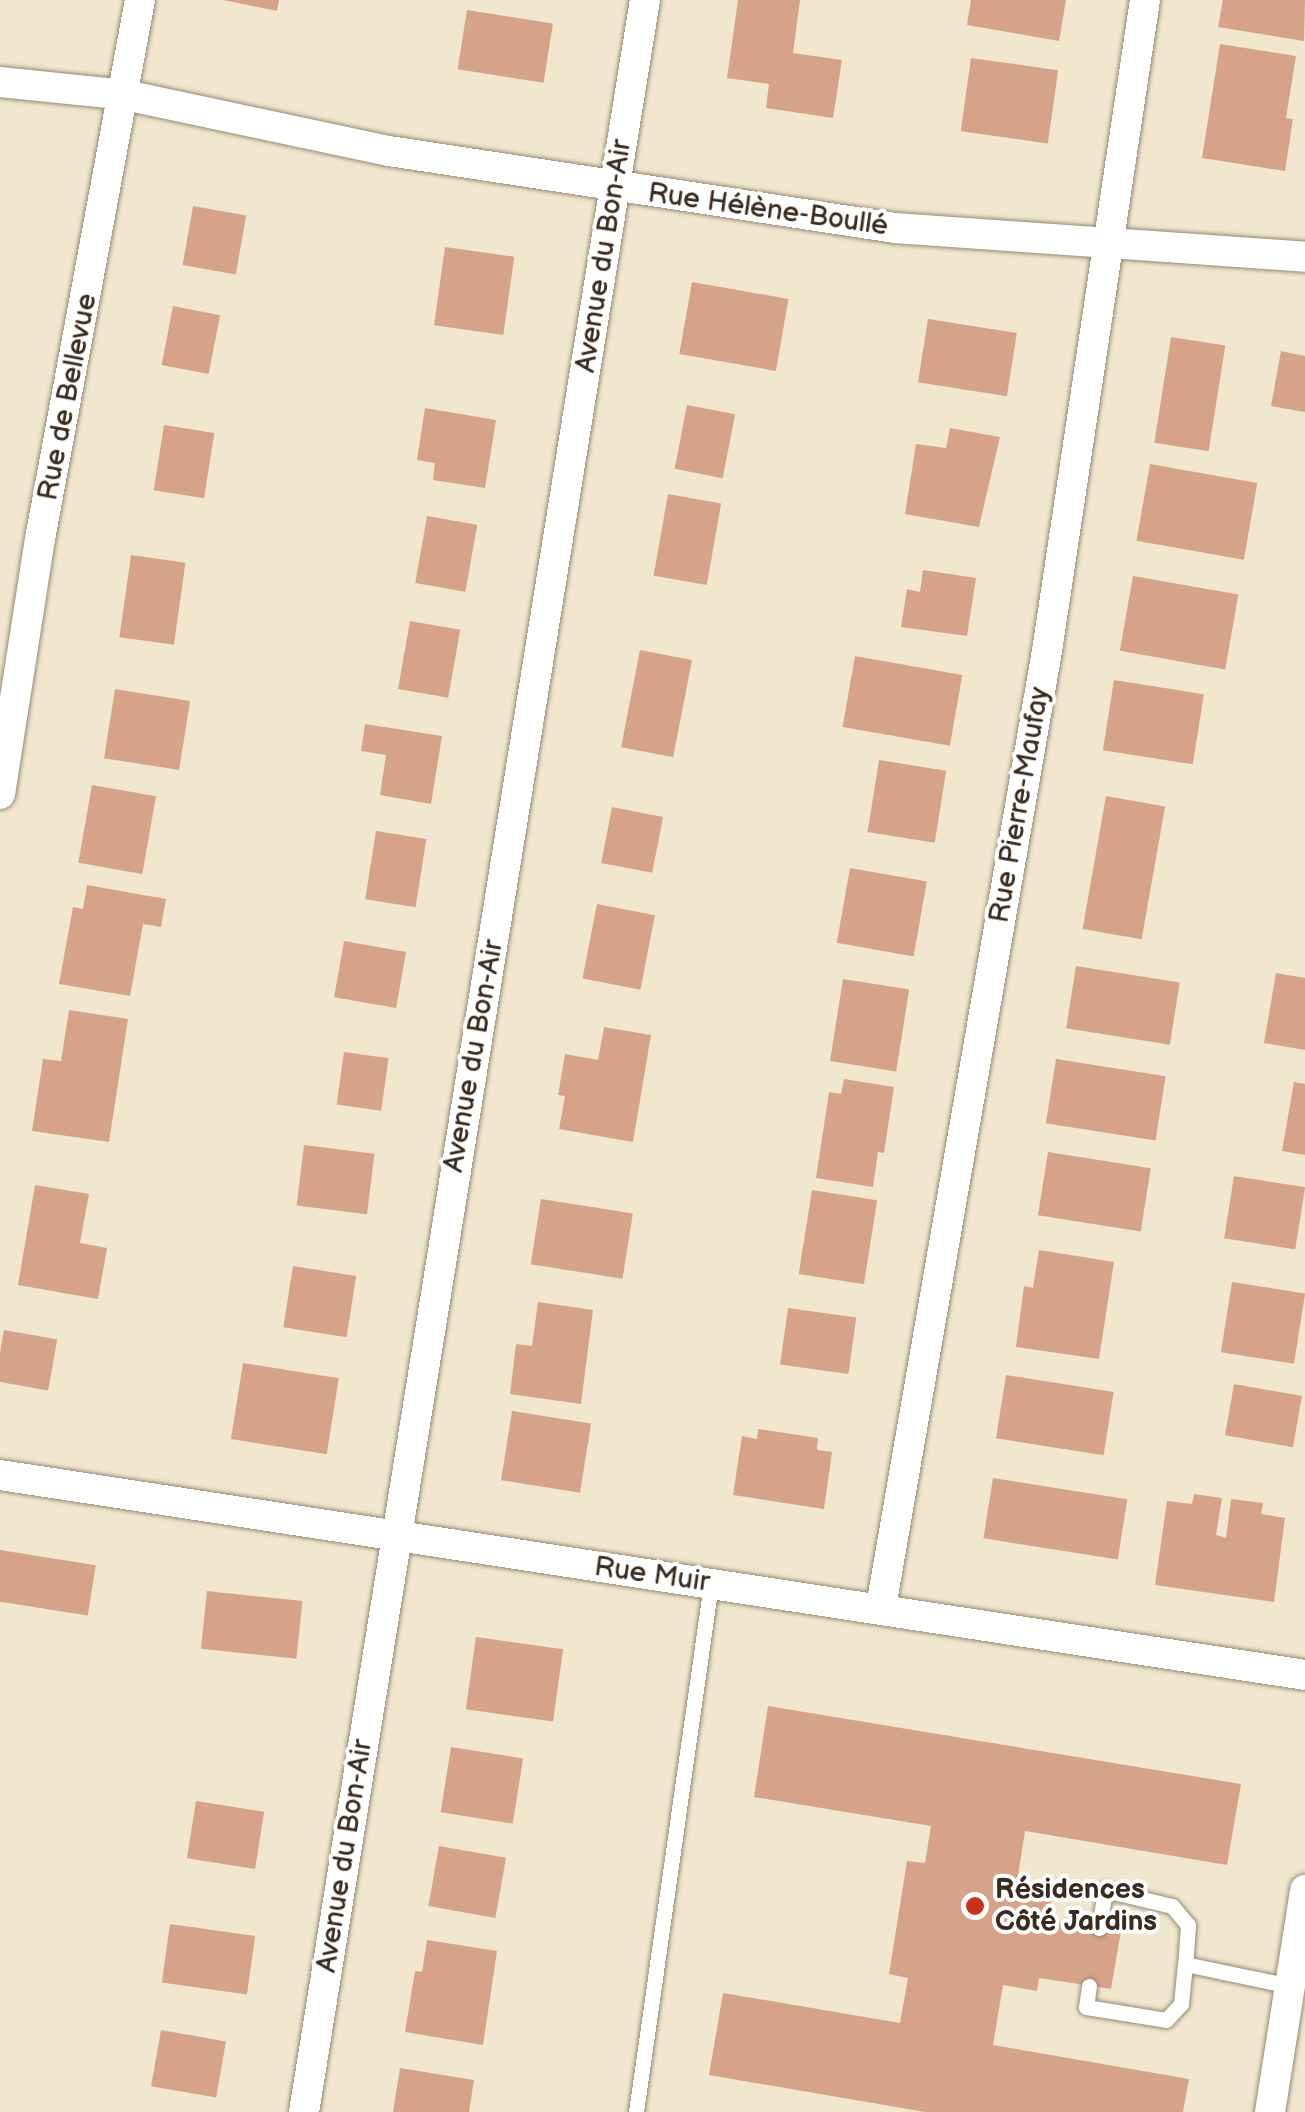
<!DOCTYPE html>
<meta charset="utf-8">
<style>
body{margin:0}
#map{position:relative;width:1305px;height:2112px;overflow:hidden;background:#f1e7ce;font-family:"Balsamiq Sans",sans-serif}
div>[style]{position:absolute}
.building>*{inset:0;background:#d7a388;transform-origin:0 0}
.roads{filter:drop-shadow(0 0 2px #968876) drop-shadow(0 0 2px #968876)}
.service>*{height:15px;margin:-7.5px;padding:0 7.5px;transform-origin:7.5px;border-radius:7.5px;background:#fff}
.minor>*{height:30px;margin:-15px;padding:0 15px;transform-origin:15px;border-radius:15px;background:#fff}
.dots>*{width:28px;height:28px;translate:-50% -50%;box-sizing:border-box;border:5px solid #fff;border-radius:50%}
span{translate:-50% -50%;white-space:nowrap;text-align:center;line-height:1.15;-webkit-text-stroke:8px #fff;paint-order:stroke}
.street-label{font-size:28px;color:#3b2a1e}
.poi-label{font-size:28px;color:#3b2a1e;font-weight:700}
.left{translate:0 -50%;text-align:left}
</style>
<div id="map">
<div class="building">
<i style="clip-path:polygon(223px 0,279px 0,277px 11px)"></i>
<i style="clip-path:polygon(738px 0,800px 0,793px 53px,842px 60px,833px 118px,766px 108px,769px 84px,727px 78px)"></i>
<i style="clip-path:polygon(971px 0,1066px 0,1059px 41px,967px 25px)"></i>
<i style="clip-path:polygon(1223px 0,1305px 0,1304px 41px,1218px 27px)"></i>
<i style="left:467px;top:10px;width:87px;height:60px;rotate:9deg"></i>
<i style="clip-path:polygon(1220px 44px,1296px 56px,1286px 118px,1293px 119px,1285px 171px,1202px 158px)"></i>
<i style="left:971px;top:58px;width:88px;height:74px;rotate:8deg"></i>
<i style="left:193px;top:206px;width:54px;height:60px;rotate:10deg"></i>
<i style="left:445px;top:247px;width:70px;height:79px;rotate:8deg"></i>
<i style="left:692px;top:282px;width:98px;height:73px;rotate:10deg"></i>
<i style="left:173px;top:306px;width:48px;height:60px;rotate:11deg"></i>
<i style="left:928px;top:319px;width:90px;height:64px;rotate:9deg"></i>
<i style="left:1171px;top:337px;width:55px;height:107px;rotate:9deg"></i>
<i style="clip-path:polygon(1281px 351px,1305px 356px,1305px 412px,1271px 406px)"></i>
<i style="left:687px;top:405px;width:49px;height:65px;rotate:11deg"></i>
<i style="clip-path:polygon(425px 408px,496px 420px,485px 488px,433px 480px,435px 463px,417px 460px)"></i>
<i style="left:164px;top:425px;width:51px;height:66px;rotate:9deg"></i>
<i style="clip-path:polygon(950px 428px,1000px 437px,979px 527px,905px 514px,916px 444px,946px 448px)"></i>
<i style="left:1150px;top:464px;width:109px;height:78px;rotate:10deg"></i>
<i style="left:668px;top:494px;width:54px;height:83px;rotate:10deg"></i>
<i style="left:427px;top:516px;width:51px;height:68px;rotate:10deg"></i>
<i style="left:131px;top:555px;width:55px;height:83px;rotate:8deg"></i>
<i style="clip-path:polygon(923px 570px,976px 578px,967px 636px,901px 627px,907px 589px,920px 592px)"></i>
<i style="left:1133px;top:576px;width:107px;height:76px;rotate:10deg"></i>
<i style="left:410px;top:621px;width:51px;height:69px;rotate:10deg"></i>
<i style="left:640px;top:650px;width:53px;height:99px;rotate:11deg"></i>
<i style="left:855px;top:656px;width:109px;height:72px;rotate:10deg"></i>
<i style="left:1114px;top:680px;width:91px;height:71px;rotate:9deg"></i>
<i style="left:115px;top:689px;width:76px;height:70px;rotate:9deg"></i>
<i style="clip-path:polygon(365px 724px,442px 736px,431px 804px,380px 795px,386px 755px,361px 751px)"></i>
<i style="left:879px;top:760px;width:68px;height:73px;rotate:9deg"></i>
<i style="left:92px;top:785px;width:65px;height:79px;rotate:10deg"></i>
<i style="left:1106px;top:796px;width:60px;height:135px;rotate:10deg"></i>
<i style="left:612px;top:807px;width:52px;height:57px;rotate:11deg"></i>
<i style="left:376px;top:831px;width:51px;height:69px;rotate:9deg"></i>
<i style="left:850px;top:868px;width:78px;height:76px;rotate:10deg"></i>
<i style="clip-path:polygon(87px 885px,166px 899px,161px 927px,143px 924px,130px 996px,59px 984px,73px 907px,83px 909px)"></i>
<i style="left:597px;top:904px;width:59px;height:76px;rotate:11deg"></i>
<i style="left:344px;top:941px;width:63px;height:57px;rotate:10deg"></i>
<i style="left:1076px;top:966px;width:105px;height:63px;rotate:9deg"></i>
<i style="clip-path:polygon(1276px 973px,1305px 978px,1305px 1050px,1264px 1043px)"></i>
<i style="left:843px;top:979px;width:67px;height:83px;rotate:9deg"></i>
<i style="clip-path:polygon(69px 1010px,128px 1019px,109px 1142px,32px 1131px,43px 1059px,61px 1061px)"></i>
<i style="clip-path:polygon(604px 1027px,651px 1035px,633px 1142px,559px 1129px,565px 1096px,558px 1095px,565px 1054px,598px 1060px)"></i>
<i style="left:344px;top:1052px;width:45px;height:53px;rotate:8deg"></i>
<i style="left:1056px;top:1059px;width:111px;height:65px;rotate:9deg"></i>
<i style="clip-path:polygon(844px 1079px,894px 1087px,884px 1153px,878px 1152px,873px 1187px,816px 1178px,829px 1092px,841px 1094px)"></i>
<i style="clip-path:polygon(1294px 1082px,1305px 1084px,1305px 1155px,1282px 1151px)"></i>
<i style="left:304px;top:1145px;width:71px;height:61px;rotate:7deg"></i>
<i style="left:1048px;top:1152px;width:104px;height:64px;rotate:9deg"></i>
<i style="left:1234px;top:1176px;width:72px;height:63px;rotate:9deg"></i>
<i style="clip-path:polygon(35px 1185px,89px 1194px,80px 1243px,107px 1248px,98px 1299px,18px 1285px)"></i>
<i style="left:812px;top:1190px;width:66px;height:85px;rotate:9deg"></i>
<i style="left:541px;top:1199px;width:93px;height:66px;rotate:9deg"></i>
<i style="clip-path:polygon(1039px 1250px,1114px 1262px,1099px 1359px,1016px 1347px,1024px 1286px,1033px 1288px)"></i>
<i style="left:293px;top:1266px;width:64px;height:62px;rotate:9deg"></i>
<i style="left:1232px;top:1282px;width:74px;height:71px;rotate:9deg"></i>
<i style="clip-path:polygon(538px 1302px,593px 1310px,581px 1404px,510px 1394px,516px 1344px,532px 1346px)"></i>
<i style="left:788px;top:1308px;width:69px;height:57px;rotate:8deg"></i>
<i style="left:4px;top:1330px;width:54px;height:52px;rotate:10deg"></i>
<i style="left:243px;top:1363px;width:97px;height:77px;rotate:9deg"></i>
<i style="left:1006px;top:1375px;width:109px;height:64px;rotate:9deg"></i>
<i style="left:1234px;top:1384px;width:69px;height:52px;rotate:10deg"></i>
<i style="left:512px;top:1411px;width:80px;height:70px;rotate:9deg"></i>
<i style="clip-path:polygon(758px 1429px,818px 1438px,817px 1450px,832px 1452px,824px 1509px,733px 1495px,742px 1436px,757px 1439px)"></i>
<i style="left:993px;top:1478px;width:136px;height:61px;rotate:9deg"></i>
<i style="clip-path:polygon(1194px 1494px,1222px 1498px,1216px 1535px,1226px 1538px,1231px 1499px,1263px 1503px,1261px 1514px,1285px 1518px,1274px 1602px,1155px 1585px,1167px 1501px,1192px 1504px)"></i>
<i style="left:0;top:1550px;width:97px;height:51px;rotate:9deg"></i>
<i style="left:207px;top:1591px;width:96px;height:58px;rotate:6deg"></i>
<i style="left:476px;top:1637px;width:88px;height:73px;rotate:8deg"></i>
<i style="clip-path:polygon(768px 1706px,1241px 1784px,1227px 1865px,1025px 1831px,1016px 1888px,1053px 1893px,1048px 1919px,1121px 1931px,1111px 1989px,1039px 1978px,1037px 1991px,1003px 1985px,993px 2045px,1189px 2079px,1183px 2112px,925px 2112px,709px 2075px,723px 1993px,900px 2023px,908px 1978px,889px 1974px,907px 1861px,925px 1863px,931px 1826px,754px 1797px)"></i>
<i style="left:451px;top:1747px;width:73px;height:66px;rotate:9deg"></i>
<i style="left:196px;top:1801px;width:69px;height:58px;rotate:9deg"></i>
<i style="left:439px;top:1846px;width:68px;height:61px;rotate:10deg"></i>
<i style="left:170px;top:1924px;width:86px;height:59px;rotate:8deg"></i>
<i style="clip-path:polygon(427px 1940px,497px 1951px,483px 2045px,405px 2032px,415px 1971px,422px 1972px)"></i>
<i style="left:161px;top:2030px;width:66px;height:57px;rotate:10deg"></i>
<i style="clip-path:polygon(400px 2068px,474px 2080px,469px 2112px,393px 2112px)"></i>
</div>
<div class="roads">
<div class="service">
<i style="left:1099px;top:1928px;width:38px;rotate:-81deg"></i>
<i style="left:1105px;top:1890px;width:69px;rotate:13.4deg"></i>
<i style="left:1172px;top:1906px;width:25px;rotate:50deg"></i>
<i style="left:1188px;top:1925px;width:39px;rotate:94deg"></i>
<i style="left:1185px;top:1964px;width:107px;rotate:11.8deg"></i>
<i style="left:1089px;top:1986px;width:21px;rotate:98deg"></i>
<i style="left:1086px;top:2007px;width:81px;rotate:9.2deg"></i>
<i style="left:1166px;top:2020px;width:22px;rotate:-47deg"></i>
<i style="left:1181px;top:2004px;width:40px;rotate:-84.3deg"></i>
<i style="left:636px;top:2112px;width:533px;rotate:-81.92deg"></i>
</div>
<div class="minor">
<i style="left:0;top:82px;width:126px;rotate:5.9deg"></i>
<i style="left:125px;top:95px;width:270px;rotate:12deg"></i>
<i style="left:389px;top:151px;width:512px;rotate:8.65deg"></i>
<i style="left:895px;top:228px;width:411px;rotate:4deg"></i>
<i style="left:0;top:794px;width:258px;rotate:-81.1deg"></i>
<i style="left:40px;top:539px;width:548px;rotate:-79.49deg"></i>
<i style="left:0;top:1475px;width:1320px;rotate:8.71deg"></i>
<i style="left:881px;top:1607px;width:970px;rotate:-80.15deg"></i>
<i style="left:1047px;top:651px;width:658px;rotate:-81.44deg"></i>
<i style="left:304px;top:2112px;width:2139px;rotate:-80.83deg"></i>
<i style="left:1270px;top:2112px;width:225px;rotate:-81deg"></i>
</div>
</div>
<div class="dots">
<i style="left:975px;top:1906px;background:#c8321e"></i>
</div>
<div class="street-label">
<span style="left:768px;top:210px;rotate:8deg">Rue Hélène-Boullé</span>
<span style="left:604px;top:256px;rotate:-81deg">Avenue du Bon-Air</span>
<span style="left:68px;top:397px;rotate:-79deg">Rue de Bellevue</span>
<span style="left:1020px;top:805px;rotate:-80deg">Rue Pierre-Maufay</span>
<span style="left:474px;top:1056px;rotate:-80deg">Avenue du Bon-Air</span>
<span style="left:652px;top:1575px;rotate:8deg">Rue Muir</span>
<span style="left:345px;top:1856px;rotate:-81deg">Avenue du Bon-Air</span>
</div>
<div class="poi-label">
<span class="left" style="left:995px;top:1906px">Résidences<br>Côté Jardins</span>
</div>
</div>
